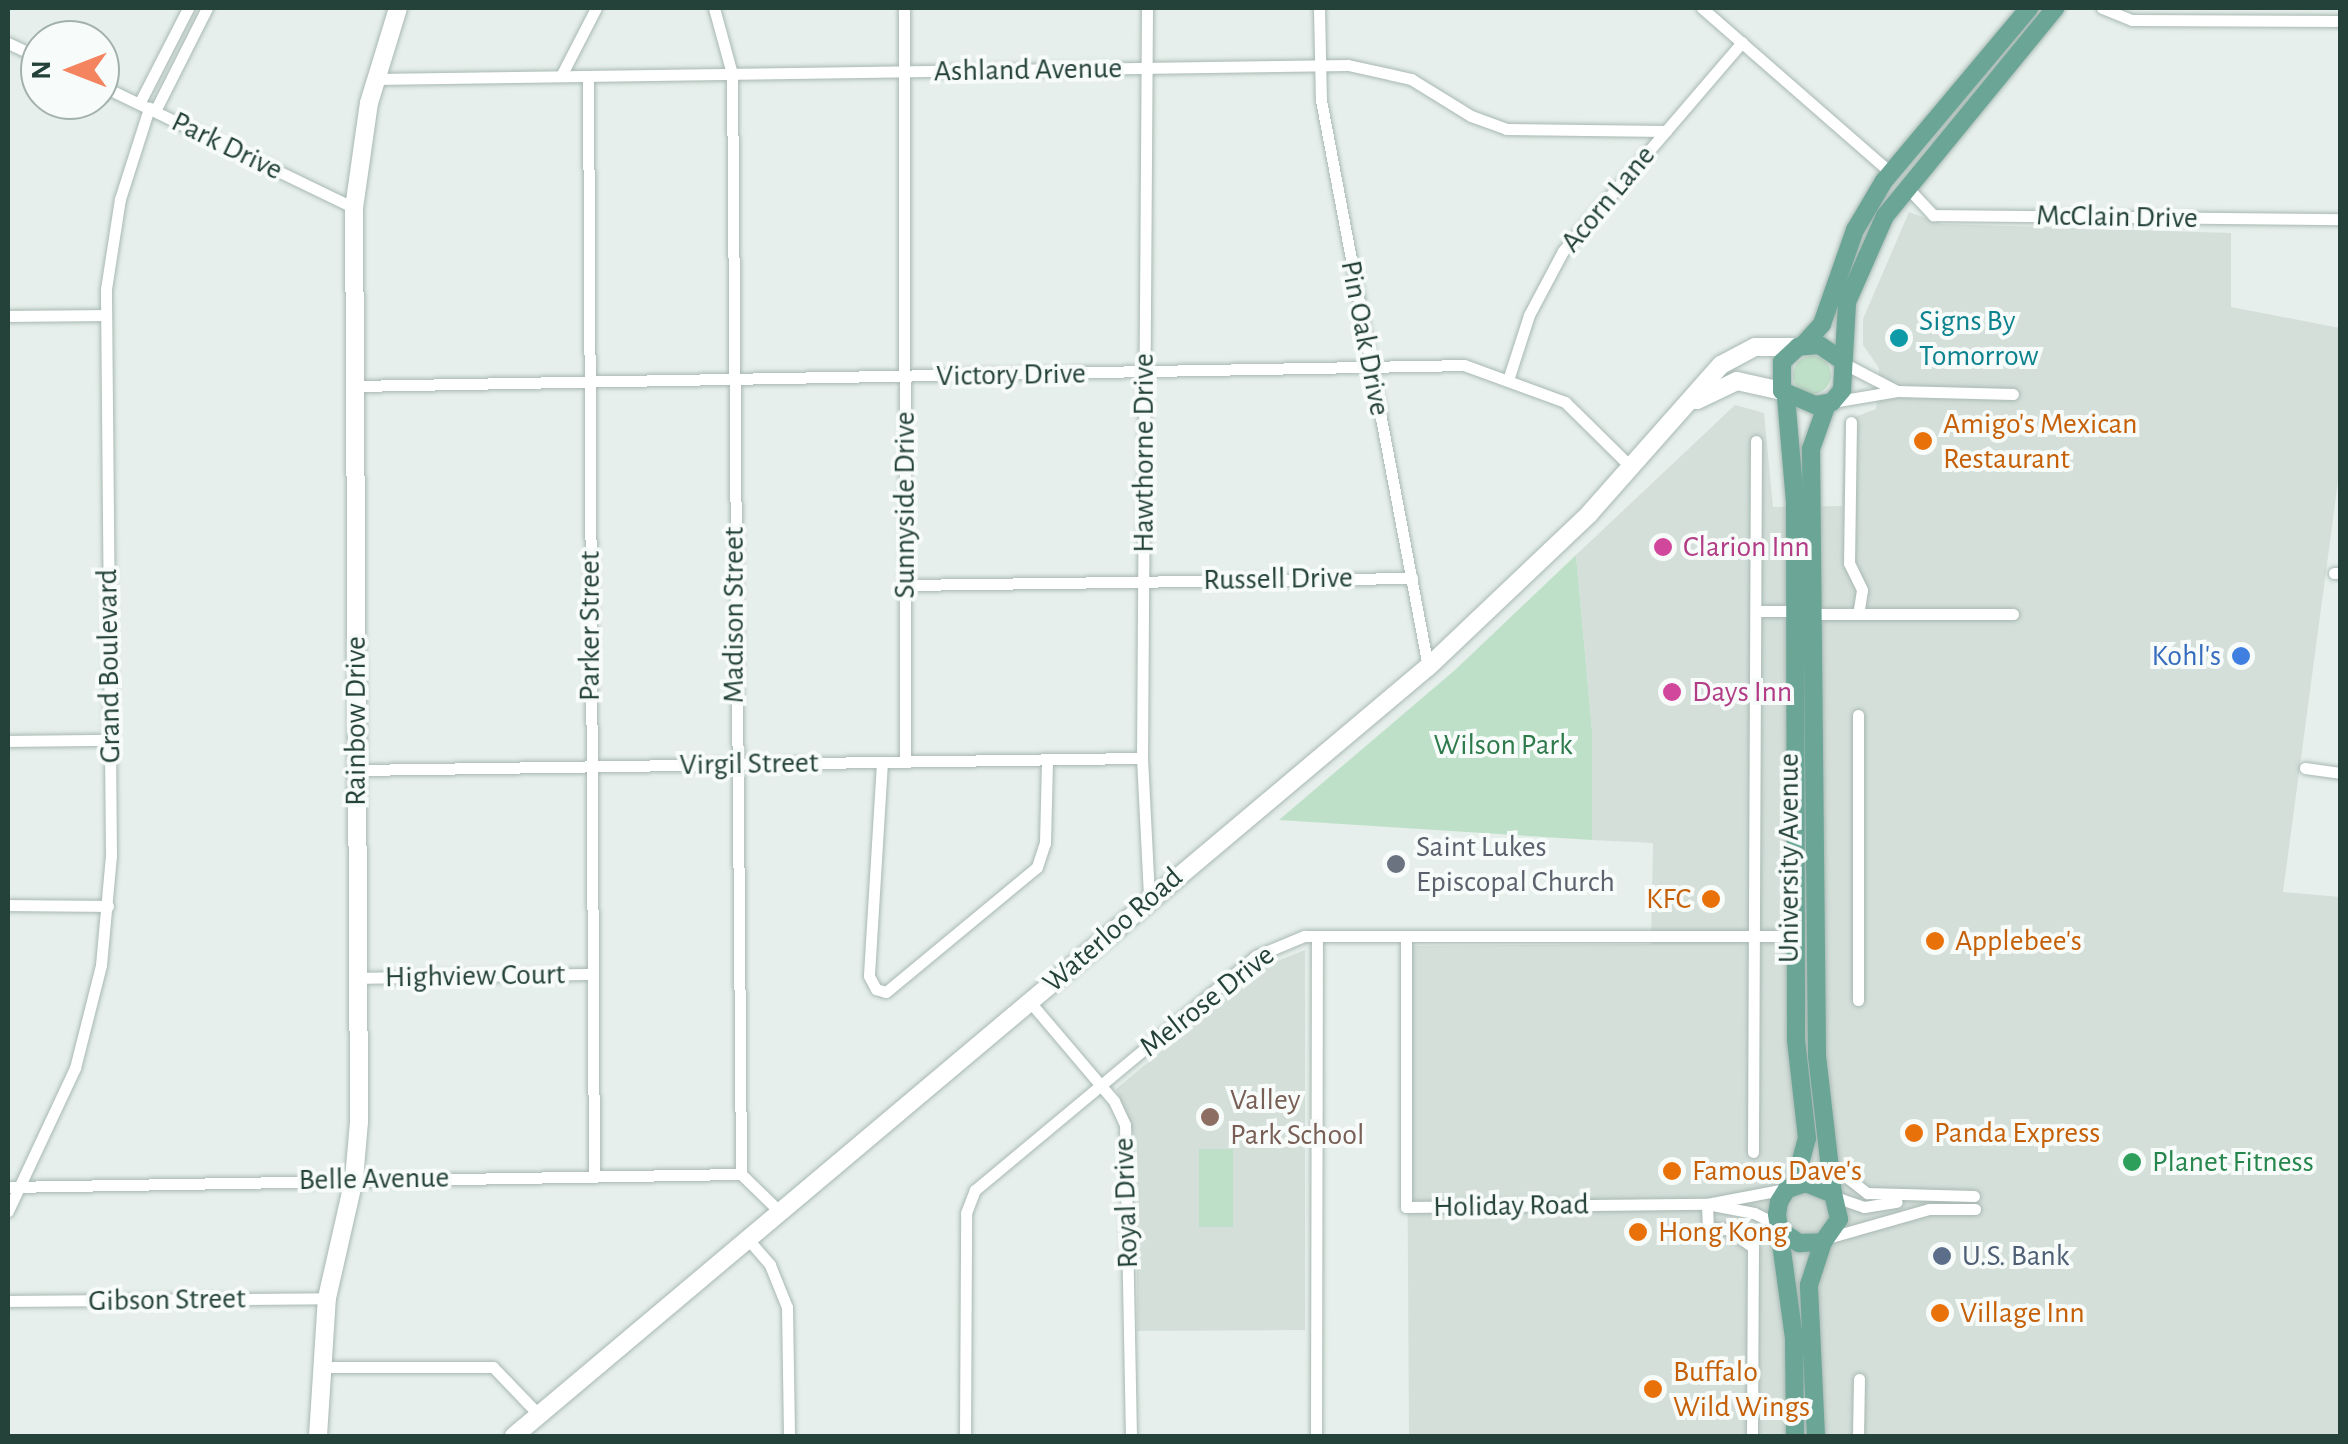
<!DOCTYPE html>
<style>
body{margin:0}
#map{position:relative;width:2348px;height:1444px;overflow:hidden;background:#e6efeb;font-family:"Alegreya Sans",sans-serif}
div>[style]{position:absolute}
.built>*{inset:0;background:#d4dfda}
.green>*{inset:0;background:#bfe0c8;transform-origin:0 0}
.round{border-radius:50%}
.roads{filter:drop-shadow(0 0 2px #a8b8b2) drop-shadow(0 0 2px #a8b8b2)}
.minor>*{height:11px;margin:-5.5px;padding:0 5.5px;transform-origin:5.5px;border-radius:5.5px;background:#fff}
.secondary>*{height:18px;margin:-9px;padding:0 9px;transform-origin:9px;border-radius:9px;background:#fff}
.primary>*{height:18px;margin:-9px;padding:0 9px;transform-origin:9px;border-radius:9px;background:#6aa596}
.dots>*{width:28px;height:28px;translate:-50% -50%;box-sizing:border-box;border:5px solid #f7fbf9;border-radius:50%}
span{translate:-50% -50%;white-space:nowrap;text-align:center;line-height:1.15;-webkit-text-stroke:8px #f7fbf9;paint-order:stroke}
.street-label{font-size:30px;color:#24423a}
.culture-label{font-size:30px;color:#0d838f}
.left{translate:0 -50%;text-align:left}
.food-label{font-size:30px;color:#c56008}
.right{translate:-100% -50%;text-align:right}
.hotel-label{font-size:30px;color:#b23c85}
.shop-label{font-size:30px;color:#366cbe}
.park-label{font-size:30px;color:#2d7a4b}
.worship-label{font-size:30px;color:#5b616d}
.education-label{font-size:30px;color:#785e54}
.leisure-label{font-size:30px;color:#27864d}
.service-label{font-size:30px;color:#4e5e75}
.frame{position:absolute;inset:0;border:10px solid #24423a;pointer-events:none}
.north{position:absolute;left:20px;top:20px;width:100px;height:100px;box-sizing:border-box;background:#f7fbf9;border:2px solid #a3b1ad;border-radius:50%;rotate:270deg;font-size:28px;font-weight:700;line-height:40px;text-align:center;color:#24423a}
.north::after{content:'';display:block;margin:auto;width:35px;height:45px;background:#f4845f;clip-path:polygon(50% 0,100% 100%,50% 72%,0 100%)}
</style>
<div id="map">
<div class="built">
<i style="clip-path:polygon(1909px 212px,1942px 224px,2231px 233px,2231px 307px,2340px 328px,2340px 467px,2283px 892px,2340px 897px,2340px 1436px,1409px 1436px,1406px 946px,1651px 944px,1653px 843px,1592px 840px,1592px 730px,1576px 555px,1735px 405px,1764px 413px,1773px 507px,1842px 506px,1844px 421px,1876px 409px,1879px 368px,1863px 345px,1863px 319px)"></i>
<i style="clip-path:polygon(1305px 950px,1305px 1330px,1137px 1331px,1137px 1142px,1116px 1089px,1264px 966px)"></i>
</div>
<div class="green">
<i class="round" style="left:1793px;top:356px;width:38px;height:38px"></i>
<i style="clip-path:polygon(1576px 555px,1592px 730px,1592px 840px,1279px 820px,1455px 670px)"></i>
<i style="left:1199px;top:1149px;width:34px;height:78px"></i>
</div>
<div class="roads">
<div class="minor">
<i style="left:714px;top:8px;width:68px;rotate:74.7deg"></i>
<i style="left:732px;top:74px;width:1100px;rotate:89.53deg"></i>
<i style="left:741px;top:1174px;width:52px;rotate:44.2deg"></i>
<i style="left:904px;top:8px;width:754px;rotate:89.92deg"></i>
<i style="left:1147px;top:8px;width:750px;rotate:90.38deg"></i>
<i style="left:1142px;top:758px;width:140px;rotate:87.1deg"></i>
<i style="left:1319px;top:8px;width:92px;rotate:88.8deg"></i>
<i style="left:1321px;top:100px;width:577px;rotate:79.31deg"></i>
<i style="left:1702px;top:8px;width:249px;rotate:41.1deg"></i>
<i style="left:2102px;top:8px;width:32px;rotate:22deg"></i>
<i style="left:2132px;top:20px;width:208px;rotate:0.3deg"></i>
<i style="left:8px;top:43px;width:35px;rotate:25deg"></i>
<i style="left:561px;top:76px;width:76px;rotate:-62.8deg"></i>
<i style="left:588px;top:76px;width:1100px;rotate:89.69deg"></i>
<i style="left:374px;top:79px;width:974px;rotate:-0.82deg"></i>
<i style="left:1348px;top:65px;width:65px;rotate:12.5deg"></i>
<i style="left:1411px;top:79px;width:70px;rotate:31.7deg"></i>
<i style="left:1471px;top:116px;width:37px;rotate:20deg"></i>
<i style="left:1506px;top:129px;width:160px;rotate:0.7deg"></i>
<i style="left:100px;top:85px;width:282px;rotate:25.8deg"></i>
<i style="left:140px;top:102px;width:106px;rotate:-62.9deg"></i>
<i style="left:155px;top:111px;width:115px;rotate:-63.2deg"></i>
<i style="left:1906px;top:186px;width:40px;rotate:47deg"></i>
<i style="left:1933px;top:215px;width:407px;rotate:0.6deg"></i>
<i style="left:8px;top:316px;width:98px;rotate:-0.6deg"></i>
<i style="left:1843px;top:363px;width:61px;rotate:27.4deg"></i>
<i style="left:1509px;top:377px;width:65px;rotate:-72.1deg"></i>
<i style="left:1529px;top:315px;width:72px;rotate:-62deg"></i>
<i style="left:1563px;top:251px;width:275px;rotate:-49.4deg"></i>
<i style="left:355px;top:386px;width:1109px;rotate:-1.08deg"></i>
<i style="left:1464px;top:365px;width:108px;rotate:20.1deg"></i>
<i style="left:1565px;top:402px;width:94px;rotate:44.6deg"></i>
<i style="left:1832px;top:402px;width:66px;rotate:-9.6deg"></i>
<i style="left:1897px;top:391px;width:116px;rotate:1.5deg"></i>
<i style="left:1851px;top:422px;width:141px;rotate:90.8deg"></i>
<i style="left:1849px;top:563px;width:30px;rotate:64deg"></i>
<i style="left:1862px;top:590px;width:24px;rotate:99deg"></i>
<i style="left:2334px;top:573px;width:6px"></i>
<i style="left:905px;top:585px;width:507px;rotate:-0.79deg"></i>
<i style="left:1757px;top:611px;width:38px"></i>
<i style="left:1815px;top:614px;width:198px"></i>
<i style="left:1858px;top:715px;width:285px;rotate:90deg"></i>
<i style="left:8px;top:741px;width:102px;rotate:-0.6deg"></i>
<i style="left:882px;top:762px;width:214px;rotate:93.5deg"></i>
<i style="left:869px;top:976px;width:15px;rotate:62deg"></i>
<i style="left:876px;top:989px;width:10px;rotate:17deg"></i>
<i style="left:886px;top:992px;width:196px;rotate:-39.6deg"></i>
<i style="left:1037px;top:867px;width:25px;rotate:-72deg"></i>
<i style="left:1045px;top:843px;width:83px;rotate:-88.6deg"></i>
<i style="left:2305px;top:768px;width:35px;rotate:8deg"></i>
<i style="left:357px;top:770px;width:785px;rotate:-0.88deg"></i>
<i style="left:8px;top:905px;width:100px;rotate:0.6deg"></i>
<i style="left:1406px;top:936px;width:271px;rotate:90deg"></i>
<i style="left:1406px;top:1207px;width:301px;rotate:-0.6deg"></i>
<i style="left:1707px;top:1204px;width:48px;rotate:10.8deg"></i>
<i style="left:1754px;top:1213px;width:28px;rotate:26deg"></i>
<i style="left:358px;top:978px;width:235px;rotate:-1deg"></i>
<i style="left:1030px;top:1002px;width:130px;rotate:49.7deg"></i>
<i style="left:1114px;top:1101px;width:26px;rotate:65deg"></i>
<i style="left:1125px;top:1125px;width:311px;rotate:88.9deg"></i>
<i style="left:1753px;top:1152px;width:711px;rotate:-89.76deg"></i>
<i style="left:1831px;top:1165px;width:46px;rotate:37.9deg"></i>
<i style="left:1867px;top:1193px;width:107px;rotate:1.6deg"></i>
<i style="left:8px;top:1187px;width:733px;rotate:-1.02deg"></i>
<i style="left:1835px;top:1197px;width:31px;rotate:19deg"></i>
<i style="left:1864px;top:1207px;width:33px;rotate:-9deg"></i>
<i style="left:1707px;top:1204px;width:24px;rotate:88deg"></i>
<i style="left:1708px;top:1228px;width:19px;rotate:3deg"></i>
<i style="left:1727px;top:1229px;width:32px;rotate:35deg"></i>
<i style="left:1753px;top:1247px;width:189px;rotate:90.3deg"></i>
<i style="left:1707px;top:1204px;width:80px;rotate:-10.8deg"></i>
<i style="left:8px;top:1211px;width:158px;rotate:-64.9deg"></i>
<i style="left:75px;top:1068px;width:106px;rotate:-75.8deg"></i>
<i style="left:101px;top:965px;width:109px;rotate:-84.8deg"></i>
<i style="left:111px;top:856px;width:567px;rotate:-90.51deg"></i>
<i style="left:106px;top:289px;width:91px;rotate:-81.2deg"></i>
<i style="left:120px;top:199px;width:96px;rotate:-72.3deg"></i>
<i style="left:746px;top:1237px;width:37px;rotate:49deg"></i>
<i style="left:770px;top:1265px;width:45px;rotate:68deg"></i>
<i style="left:787px;top:1307px;width:129px;rotate:89.1deg"></i>
<i style="left:1831px;top:1237px;width:102px;rotate:-15.9deg"></i>
<i style="left:1929px;top:1209px;width:46px"></i>
<i style="left:8px;top:1301px;width:319px;rotate:-0.5deg"></i>
<i style="left:321px;top:1367px;width:172px"></i>
<i style="left:493px;top:1367px;width:66px;rotate:46.2deg"></i>
<i style="left:965px;top:1436px;width:223px;rotate:-89.7deg"></i>
<i style="left:966px;top:1213px;width:25px;rotate:-69deg"></i>
<i style="left:975px;top:1190px;width:366px;rotate:-39.8deg"></i>
<i style="left:1256px;top:956px;width:52px;rotate:-22.6deg"></i>
<i style="left:1304px;top:936px;width:491px"></i>
<i style="left:1316px;top:1436px;width:500px;rotate:-89.89deg"></i>
<i style="left:1858px;top:1436px;width:57px;rotate:-89deg"></i>
</div>
<div class="secondary">
<i style="left:1697px;top:400px;width:44px;rotate:-25.4deg"></i>
<i style="left:1737px;top:381px;width:46px;rotate:12.5deg"></i>
<i style="left:318px;top:1436px;width:138px;rotate:-86.3deg"></i>
<i style="left:327px;top:1298px;width:122px;rotate:-77.2deg"></i>
<i style="left:354px;top:1179px;width:57px;rotate:-85deg"></i>
<i style="left:359px;top:1122px;width:914px;rotate:-90.31deg"></i>
<i style="left:354px;top:208px;width:106px;rotate:-81.9deg"></i>
<i style="left:369px;top:103px;width:99px;rotate:-73deg"></i>
<i style="left:514px;top:1436px;width:1194px;rotate:-40.08deg"></i>
<i style="left:1428px;top:667px;width:222px;rotate:-43.5deg"></i>
<i style="left:1589px;top:514px;width:199px;rotate:-48.5deg"></i>
<i style="left:1721px;top:365px;width:38px;rotate:-28deg"></i>
<i style="left:1755px;top:347px;width:43px"></i>
</div>
<div class="primary">
<i style="left:1804px;top:344px;width:27px;rotate:-48deg"></i>
<i style="left:1822px;top:324px;width:100px;rotate:-70.7deg"></i>
<i style="left:1855px;top:230px;width:57px;rotate:-59.4deg"></i>
<i style="left:1884px;top:181px;width:226px;rotate:-50deg"></i>
<i style="left:1843px;top:361px;width:29px;rotate:-146deg"></i>
<i style="left:1819px;top:345px;width:21px;rotate:175deg"></i>
<i style="left:1798px;top:347px;width:22px;rotate:137deg"></i>
<i style="left:1782px;top:362px;width:29px;rotate:90deg"></i>
<i style="left:1782px;top:391px;width:36px;rotate:23deg"></i>
<i style="left:1815px;top:405px;width:17px;rotate:-10deg"></i>
<i style="left:1832px;top:402px;width:16px;rotate:-50deg"></i>
<i style="left:1842px;top:390px;width:88px;rotate:-86.7deg"></i>
<i style="left:1847px;top:302px;width:94px;rotate:-66.2deg"></i>
<i style="left:1885px;top:216px;width:269px;rotate:-50.7deg"></i>
<i style="left:1786px;top:397px;width:105px;rotate:85.1deg"></i>
<i style="left:1795px;top:502px;width:538px;rotate:89.89deg"></i>
<i style="left:1796px;top:1040px;width:99px;rotate:83.6deg"></i>
<i style="left:1807px;top:1138px;width:50px;rotate:105.2deg"></i>
<i style="left:1827px;top:404px;width:48px;rotate:109.6deg"></i>
<i style="left:1811px;top:449px;width:607px;rotate:89.43deg"></i>
<i style="left:1817px;top:1056px;width:139px;rotate:83.4deg"></i>
<i style="left:1781px;top:1231px;width:22px;rotate:34deg"></i>
<i style="left:1799px;top:1243px;width:24px;rotate:-2deg"></i>
<i style="left:1823px;top:1242px;width:28px;rotate:-55deg"></i>
<i style="left:1839px;top:1219px;width:26px;rotate:-103deg"></i>
<i style="left:1833px;top:1194px;width:29px;rotate:-158deg"></i>
<i style="left:1806px;top:1183px;width:20px;rotate:162deg"></i>
<i style="left:1787px;top:1189px;width:15px;rotate:122deg"></i>
<i style="left:1779px;top:1202px;width:12px;rotate:99deg"></i>
<i style="left:1777px;top:1214px;width:125px;rotate:82.2deg"></i>
<i style="left:1794px;top:1338px;width:98px;rotate:89.4deg"></i>
<i style="left:1816px;top:1436px;width:151px;rotate:-92.7deg"></i>
<i style="left:1809px;top:1285px;width:45px;rotate:-72deg"></i>
</div>
</div>
<div class="dots">
<i style="left:1899px;top:338px;background:#0f9aa8"></i>
<i style="left:1923px;top:441px;background:#e8710a"></i>
<i style="left:1663px;top:547px;background:#d1479c"></i>
<i style="left:2241px;top:656px;background:#3f7fe0"></i>
<i style="left:1672px;top:692px;background:#d1479c"></i>
<i style="left:1396px;top:864px;background:#6b7280"></i>
<i style="left:1711px;top:899px;background:#e8710a"></i>
<i style="left:1935px;top:941px;background:#e8710a"></i>
<i style="left:1210px;top:1117px;background:#8d6e63"></i>
<i style="left:1914px;top:1133px;background:#e8710a"></i>
<i style="left:2132px;top:1162px;background:#2e9e5b"></i>
<i style="left:1672px;top:1171px;background:#e8710a"></i>
<i style="left:1638px;top:1232px;background:#e8710a"></i>
<i style="left:1942px;top:1256px;background:#5c6f8a"></i>
<i style="left:1940px;top:1313px;background:#e8710a"></i>
<i style="left:1653px;top:1389px;background:#e8710a"></i>
</div>
<div class="street-label">
<span style="left:1028px;top:70px;rotate:-1deg">Ashland Avenue</span>
<span style="left:227px;top:146px;rotate:26deg">Park Drive</span>
<span style="left:1608px;top:199px;rotate:-50deg">Acorn Lane</span>
<span style="left:2117px;top:217px;rotate:1deg">McClain Drive</span>
<span style="left:1365px;top:338px;rotate:79deg">Pin Oak Drive</span>
<span style="left:1011px;top:375px;rotate:-1deg">Victory Drive</span>
<span style="left:1144px;top:453px;rotate:-90deg">Hawthorne Drive</span>
<span style="left:905px;top:505px;rotate:-90deg">Sunnyside Drive</span>
<span style="left:1278px;top:579px;rotate:-1deg">Russell Drive</span>
<span style="left:734px;top:615px;rotate:-90deg">Madison Street</span>
<span style="left:590px;top:626px;rotate:-90deg">Parker Street</span>
<span style="left:109px;top:666px;rotate:-91deg">Grand Boulevard</span>
<span style="left:356px;top:721px;rotate:-90deg">Rainbow Drive</span>
<span style="left:749px;top:764px;rotate:-1deg">Virgil Street</span>
<span style="left:1789px;top:858px;rotate:-90deg">University Avenue</span>
<span style="left:1113px;top:930px;rotate:-41deg">Waterloo Road</span>
<span style="left:475px;top:976px;rotate:-1deg">Highview Court</span>
<span style="left:1207px;top:1001px;rotate:-38deg">Melrose Drive</span>
<span style="left:374px;top:1179px;rotate:-1deg">Belle Avenue</span>
<span style="left:1126px;top:1203px;rotate:-92deg">Royal Drive</span>
<span style="left:1511px;top:1206px;rotate:-1deg">Holiday Road</span>
<span style="left:167px;top:1300px;rotate:-1deg">Gibson Street</span>
</div>
<div class="culture-label">
<span class="left" style="left:1919px;top:338px">Signs By<br>Tomorrow</span>
</div>
<div class="food-label">
<span class="left" style="left:1943px;top:441px">Amigo's Mexican<br>Restaurant</span>
<span class="right" style="left:1691px;top:899px">KFC</span>
<span class="left" style="left:1955px;top:941px">Applebee's</span>
<span class="left" style="left:1934px;top:1133px">Panda Express</span>
<span class="left" style="left:1692px;top:1171px">Famous Dave's</span>
<span class="left" style="left:1658px;top:1232px">Hong Kong</span>
<span class="left" style="left:1960px;top:1313px">Village Inn</span>
<span class="left" style="left:1673px;top:1389px">Buffalo<br>Wild Wings</span>
</div>
<div class="hotel-label">
<span class="left" style="left:1683px;top:547px">Clarion Inn</span>
<span class="left" style="left:1692px;top:692px">Days Inn</span>
</div>
<div class="shop-label">
<span class="right" style="left:2221px;top:656px">Kohl's</span>
</div>
<div class="park-label">
<span style="left:1503px;top:745px">Wilson Park</span>
</div>
<div class="worship-label">
<span class="left" style="left:1416px;top:864px">Saint Lukes<br>Episcopal Church</span>
</div>
<div class="education-label">
<span class="left" style="left:1230px;top:1117px">Valley<br>Park School</span>
</div>
<div class="leisure-label">
<span class="left" style="left:2152px;top:1162px">Planet Fitness</span>
</div>
<div class="service-label">
<span class="left" style="left:1962px;top:1256px">U.S. Bank</span>
</div>
<div class="frame"></div>
<div class="north">N</div>
</div>
